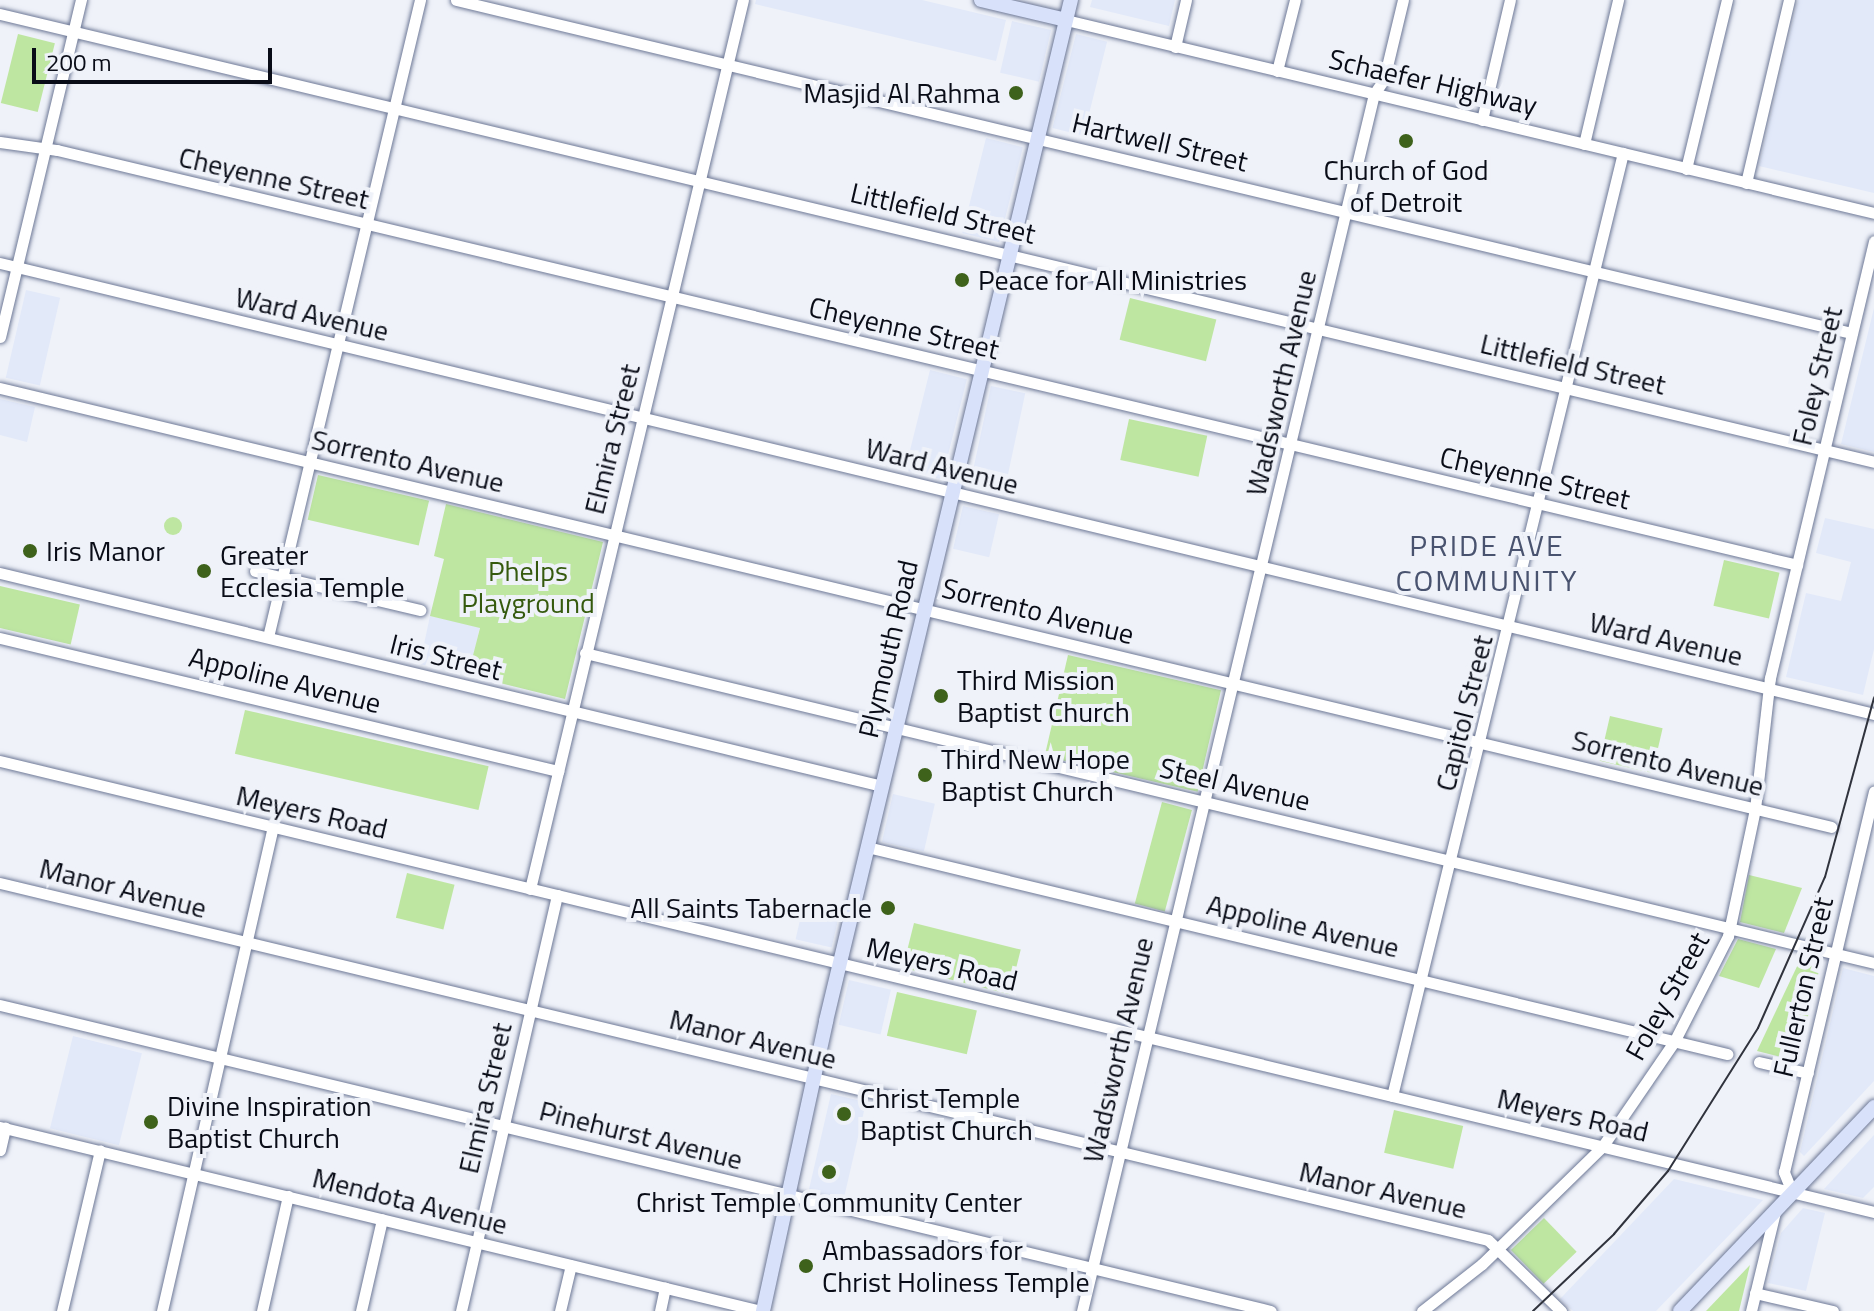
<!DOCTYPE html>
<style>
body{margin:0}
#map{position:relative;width:1874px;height:1311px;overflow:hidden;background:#eff2f9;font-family:"Titillium Web",sans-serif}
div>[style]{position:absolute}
.built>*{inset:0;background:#e2e9f9;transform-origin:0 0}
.green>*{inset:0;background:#bee6a1;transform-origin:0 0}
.round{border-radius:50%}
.roads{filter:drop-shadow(0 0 2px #6d7896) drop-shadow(0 0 2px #6d7896)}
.minor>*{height:11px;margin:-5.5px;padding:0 5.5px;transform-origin:5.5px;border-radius:5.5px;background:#fff}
.major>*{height:14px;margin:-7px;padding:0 7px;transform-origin:7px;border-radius:7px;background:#d8e1fa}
.rail>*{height:2px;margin:-1px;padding:0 1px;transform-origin:1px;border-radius:1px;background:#30333d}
.dots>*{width:22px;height:22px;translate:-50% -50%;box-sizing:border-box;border:4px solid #eff2f9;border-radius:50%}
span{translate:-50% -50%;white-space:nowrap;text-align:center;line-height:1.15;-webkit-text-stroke:8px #eff2f9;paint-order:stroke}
.street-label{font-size:28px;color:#090c17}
.poi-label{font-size:28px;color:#090c17}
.right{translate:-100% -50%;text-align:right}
.left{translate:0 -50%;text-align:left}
.park-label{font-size:28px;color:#355a0e}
.neighbourhood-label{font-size:30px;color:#49536f;letter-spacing:2px}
.scale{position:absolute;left:32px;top:48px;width:240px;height:36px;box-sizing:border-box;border:4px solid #090c17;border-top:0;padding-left:10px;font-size:24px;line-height:28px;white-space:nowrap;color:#090c17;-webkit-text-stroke:6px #eff2f9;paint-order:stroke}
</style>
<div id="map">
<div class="built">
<i style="clip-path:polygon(756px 0,922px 0,1006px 20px,996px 61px,755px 4px)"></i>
<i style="clip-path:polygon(1092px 0,1175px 0,1169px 26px,1090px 7px)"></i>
<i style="clip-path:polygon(1798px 0,1874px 0,1874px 193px,1759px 166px)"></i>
<i style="left:1012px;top:21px;width:40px;height:53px;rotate:13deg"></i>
<i style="left:1076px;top:34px;width:32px;height:97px;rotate:14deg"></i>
<i style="left:986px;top:138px;width:38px;height:98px;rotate:14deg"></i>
<i style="left:26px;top:290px;width:35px;height:90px;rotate:13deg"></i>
<i style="clip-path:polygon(1874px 308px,1874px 452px,1841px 444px)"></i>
<i style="left:930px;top:370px;width:38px;height:103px;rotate:14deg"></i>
<i style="left:991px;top:386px;width:35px;height:102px;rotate:12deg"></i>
<i style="clip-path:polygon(0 399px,35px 407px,27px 442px,0 435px)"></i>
<i style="left:963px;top:506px;width:37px;height:44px;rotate:13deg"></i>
<i style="clip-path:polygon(1825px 518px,1874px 529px,1874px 649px,1863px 695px,1786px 677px,1806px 593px,1841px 601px,1851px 562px,1816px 553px)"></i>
<i style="left:430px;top:616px;width:51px;height:49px;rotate:12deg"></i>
<i style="left:893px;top:794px;width:43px;height:49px;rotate:13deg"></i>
<i style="left:803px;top:907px;width:37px;height:33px;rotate:13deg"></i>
<i style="clip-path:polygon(1843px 968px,1874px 976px,1874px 1081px,1804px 1156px,1800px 1152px)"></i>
<i style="left:849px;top:980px;width:43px;height:46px;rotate:13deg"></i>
<i style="left:73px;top:1036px;width:71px;height:95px;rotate:14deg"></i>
<i style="left:831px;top:1094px;width:36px;height:101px;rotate:13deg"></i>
<i style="clip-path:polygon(1874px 1135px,1874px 1187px,1863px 1198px,1824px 1189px)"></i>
<i style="clip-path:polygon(1674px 1179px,1763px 1200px,1656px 1311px,1573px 1311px,1560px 1299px)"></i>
<i style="clip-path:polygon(1803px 1208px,1825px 1213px,1806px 1291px,1768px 1283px,1781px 1233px)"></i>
</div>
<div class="green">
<i style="left:18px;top:34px;width:38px;height:71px;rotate:14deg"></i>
<i style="left:1130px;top:298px;width:89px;height:43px;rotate:14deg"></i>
<i style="left:1129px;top:419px;width:80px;height:42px;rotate:12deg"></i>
<i style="left:318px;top:475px;width:114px;height:46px;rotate:13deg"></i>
<i style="clip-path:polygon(446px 504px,603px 542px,565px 699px,468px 675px,480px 628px,430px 616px,444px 559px,434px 556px)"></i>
<i class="round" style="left:164px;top:517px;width:18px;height:18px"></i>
<i style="left:1724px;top:560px;width:57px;height:47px;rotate:13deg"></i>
<i style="left:0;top:586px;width:82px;height:41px;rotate:13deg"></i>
<i style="left:1068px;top:655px;width:157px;height:104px;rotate:13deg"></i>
<i style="left:245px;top:710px;width:250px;height:45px;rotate:13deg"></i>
<i style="left:1610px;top:716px;width:54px;height:46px;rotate:13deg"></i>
<i style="left:1162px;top:802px;width:31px;height:105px;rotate:15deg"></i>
<i style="left:407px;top:873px;width:49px;height:46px;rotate:14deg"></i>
<i style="clip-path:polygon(1749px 875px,1802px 888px,1784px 933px,1740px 922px)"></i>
<i style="left:914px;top:923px;width:110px;height:46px;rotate:14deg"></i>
<i style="clip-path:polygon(1738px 939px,1776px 949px,1759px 988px,1719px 976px)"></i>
<i style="clip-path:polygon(1801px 958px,1821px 963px,1797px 1061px,1757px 1051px)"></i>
<i style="left:897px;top:992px;width:82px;height:45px;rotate:13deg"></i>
<i style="left:1394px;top:1110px;width:71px;height:44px;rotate:13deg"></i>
<i style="left:1544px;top:1218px;width:47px;height:46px;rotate:46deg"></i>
<i style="clip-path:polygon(1750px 1265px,1739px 1311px,1706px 1311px)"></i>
</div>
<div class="roads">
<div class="minor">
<i style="left:456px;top:0;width:1435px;rotate:13.42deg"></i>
<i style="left:0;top:14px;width:1927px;rotate:13.44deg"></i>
<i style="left:1066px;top:20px;width:831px;rotate:13.43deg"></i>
<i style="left:1175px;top:47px;width:48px;rotate:-76.8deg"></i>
<i style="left:1277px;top:71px;width:73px;rotate:-75.8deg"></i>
<i style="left:1482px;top:120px;width:123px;rotate:-76.9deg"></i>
<i style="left:0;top:142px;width:58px;rotate:8deg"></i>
<i style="left:57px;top:150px;width:1789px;rotate:13.41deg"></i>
<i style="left:1584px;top:144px;width:148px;rotate:-76.7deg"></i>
<i style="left:1686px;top:169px;width:174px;rotate:-76.4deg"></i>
<i style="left:1746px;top:183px;width:188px;rotate:-76.8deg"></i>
<i style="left:0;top:263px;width:1928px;rotate:13.53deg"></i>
<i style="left:0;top:337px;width:347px;rotate:-76.5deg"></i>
<i style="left:0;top:388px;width:1883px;rotate:13.48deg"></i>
<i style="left:255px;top:571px;width:170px;rotate:13.3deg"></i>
<i style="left:0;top:573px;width:907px;rotate:13.58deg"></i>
<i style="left:268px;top:637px;width:655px;rotate:-76.58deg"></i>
<i style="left:0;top:638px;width:574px;rotate:13.41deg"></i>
<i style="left:585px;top:653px;width:1326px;rotate:13.52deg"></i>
<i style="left:0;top:761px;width:1928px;rotate:13.53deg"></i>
<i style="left:867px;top:847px;width:885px;rotate:13.53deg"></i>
<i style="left:0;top:883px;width:1530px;rotate:13.49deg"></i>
<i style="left:1488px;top:1240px;width:102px;rotate:44.2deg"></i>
<i style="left:530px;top:889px;width:914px;rotate:-76.53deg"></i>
<i style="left:0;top:1005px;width:1307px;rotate:13.54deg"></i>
<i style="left:1759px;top:1062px;width:50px;rotate:12.7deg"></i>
<i style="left:1392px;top:1096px;width:971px;rotate:-76.24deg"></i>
<i style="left:0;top:1127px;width:783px;rotate:13.59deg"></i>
<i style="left:0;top:1150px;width:23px;rotate:-77deg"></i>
<i style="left:1792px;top:1192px;width:22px;rotate:-112deg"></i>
<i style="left:1784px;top:1172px;width:391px;rotate:-76.7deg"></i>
<i style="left:1755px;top:1293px;width:80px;rotate:13deg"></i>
<i style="left:62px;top:1311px;width:165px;rotate:-76.7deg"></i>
<i style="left:162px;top:1311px;width:496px;rotate:-77.1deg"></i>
<i style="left:262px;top:1311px;width:118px;rotate:-77.3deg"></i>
<i style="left:361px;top:1311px;width:94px;rotate:-77.1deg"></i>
<i style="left:461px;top:1311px;width:427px;rotate:-77deg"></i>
<i style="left:560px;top:1311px;width:47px;rotate:-76.6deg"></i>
<i style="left:660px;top:1311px;width:24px;rotate:-78deg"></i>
<i style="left:1082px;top:1311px;width:1252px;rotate:-76.51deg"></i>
<i style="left:1374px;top:94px;width:18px;rotate:-56deg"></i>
<i style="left:1384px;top:79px;width:81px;rotate:-76.5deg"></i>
<i style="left:1422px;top:1311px;width:76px;rotate:-38.1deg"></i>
<i style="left:1482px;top:1264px;width:168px;rotate:-44.3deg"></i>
<i style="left:1602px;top:1147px;width:127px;rotate:-55.6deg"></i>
<i style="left:1674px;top:1042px;width:119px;rotate:-63deg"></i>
<i style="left:1728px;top:936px;width:130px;rotate:-78deg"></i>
<i style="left:1755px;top:809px;width:132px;rotate:-83.5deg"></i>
<i style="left:1770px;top:678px;width:449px;rotate:-76.6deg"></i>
<i style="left:1751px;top:1311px;width:102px;rotate:-76.4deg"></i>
</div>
<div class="major">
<i style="left:981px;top:0;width:87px;rotate:13.2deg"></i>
<i style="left:763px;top:1311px;width:297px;rotate:-77.7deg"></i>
<i style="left:826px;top:1021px;width:1050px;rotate:-76.51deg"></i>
<i style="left:1680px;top:1311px;width:282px;rotate:-46.4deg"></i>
</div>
</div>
<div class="rail">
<i style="left:1533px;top:1311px;width:112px;rotate:-43.5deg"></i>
<i style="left:1614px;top:1234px;width:83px;rotate:-49.4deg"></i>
<i style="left:1668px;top:1171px;width:169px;rotate:-57.8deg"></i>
<i style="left:1758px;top:1028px;width:165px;rotate:-66.1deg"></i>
<i style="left:1825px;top:877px;width:186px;rotate:-74.7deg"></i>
</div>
<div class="dots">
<i style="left:1016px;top:93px;background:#3e621b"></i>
<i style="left:1406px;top:141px;background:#3e621b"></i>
<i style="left:962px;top:280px;background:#3e621b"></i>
<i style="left:30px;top:551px;background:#3e621b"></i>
<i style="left:204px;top:571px;background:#3e621b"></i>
<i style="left:941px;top:696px;background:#3e621b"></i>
<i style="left:925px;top:775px;background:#3e621b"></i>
<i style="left:888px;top:908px;background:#3e621b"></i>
<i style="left:844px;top:1114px;background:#3e621b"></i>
<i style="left:151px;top:1122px;background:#3e621b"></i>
<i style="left:829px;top:1172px;background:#3e621b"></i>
<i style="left:806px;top:1266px;background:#3e621b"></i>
</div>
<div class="street-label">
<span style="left:1433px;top:82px;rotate:13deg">Schaefer Highway</span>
<span style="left:1160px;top:142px;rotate:13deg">Hartwell Street</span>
<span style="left:274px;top:178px;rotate:13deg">Cheyenne Street</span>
<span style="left:943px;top:213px;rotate:13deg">Littlefield Street</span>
<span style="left:312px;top:314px;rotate:13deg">Ward Avenue</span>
<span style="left:904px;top:328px;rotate:13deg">Cheyenne Street</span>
<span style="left:1573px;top:364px;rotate:13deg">Littlefield Street</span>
<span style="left:1817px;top:376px;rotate:-77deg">Foley Street</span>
<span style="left:1281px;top:383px;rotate:-77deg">Wadsworth Avenue</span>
<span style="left:612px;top:439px;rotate:-76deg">Elmira Street</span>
<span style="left:408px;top:461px;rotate:13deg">Sorrento Avenue</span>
<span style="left:942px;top:466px;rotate:14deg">Ward Avenue</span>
<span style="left:1535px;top:478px;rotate:13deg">Cheyenne Street</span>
<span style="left:1038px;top:611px;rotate:14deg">Sorrento Avenue</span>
<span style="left:1666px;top:639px;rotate:13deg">Ward Avenue</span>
<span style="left:888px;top:649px;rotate:-77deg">Plymouth Road</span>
<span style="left:446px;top:657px;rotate:14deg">Iris Street</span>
<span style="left:285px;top:680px;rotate:14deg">Appoline Avenue</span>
<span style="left:1464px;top:713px;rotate:-76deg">Capitol Street</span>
<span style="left:1668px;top:763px;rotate:14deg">Sorrento Avenue</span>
<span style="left:1235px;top:784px;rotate:13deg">Steel Avenue</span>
<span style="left:312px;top:812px;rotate:13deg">Meyers Road</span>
<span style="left:123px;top:888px;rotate:14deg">Manor Avenue</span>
<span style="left:1303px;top:926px;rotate:13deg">Appoline Avenue</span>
<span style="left:942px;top:964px;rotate:13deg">Meyers Road</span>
<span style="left:1803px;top:987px;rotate:-77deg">Fullerton Street</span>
<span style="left:1667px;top:996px;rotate:-61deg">Foley Street</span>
<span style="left:753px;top:1039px;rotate:14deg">Manor Avenue</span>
<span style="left:1118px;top:1050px;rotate:-77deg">Wadsworth Avenue</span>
<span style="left:485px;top:1098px;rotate:-77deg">Elmira Street</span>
<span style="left:1573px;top:1115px;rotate:13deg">Meyers Road</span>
<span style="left:641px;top:1135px;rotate:14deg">Pinehurst Avenue</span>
<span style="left:1383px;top:1190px;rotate:13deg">Manor Avenue</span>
<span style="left:410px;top:1201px;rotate:14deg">Mendota Avenue</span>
</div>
<div class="poi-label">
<span class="right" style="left:1000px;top:93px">Masjid Al Rahma</span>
<span style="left:1406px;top:186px">Church of God<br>of Detroit</span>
<span class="left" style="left:978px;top:280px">Peace for All Ministries</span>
<span class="left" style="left:46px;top:551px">Iris Manor</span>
<span class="left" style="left:220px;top:571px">Greater<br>Ecclesia Temple</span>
<span class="left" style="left:957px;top:696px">Third Mission<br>Baptist Church</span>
<span class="left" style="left:941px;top:775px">Third New Hope<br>Baptist Church</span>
<span class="right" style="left:872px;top:908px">All Saints Tabernacle</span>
<span class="left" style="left:860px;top:1114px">Christ Temple<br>Baptist Church</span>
<span class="left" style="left:167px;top:1122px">Divine Inspiration<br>Baptist Church</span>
<span style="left:829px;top:1202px">Christ Temple Community Center</span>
<span class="left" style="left:822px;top:1266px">Ambassadors for<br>Christ Holiness Temple</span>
</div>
<div class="park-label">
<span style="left:528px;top:587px">Phelps<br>Playground</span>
</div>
<div class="neighbourhood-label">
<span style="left:1487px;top:562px">PRIDE AVE<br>COMMUNITY</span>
</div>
<div class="scale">200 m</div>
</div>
